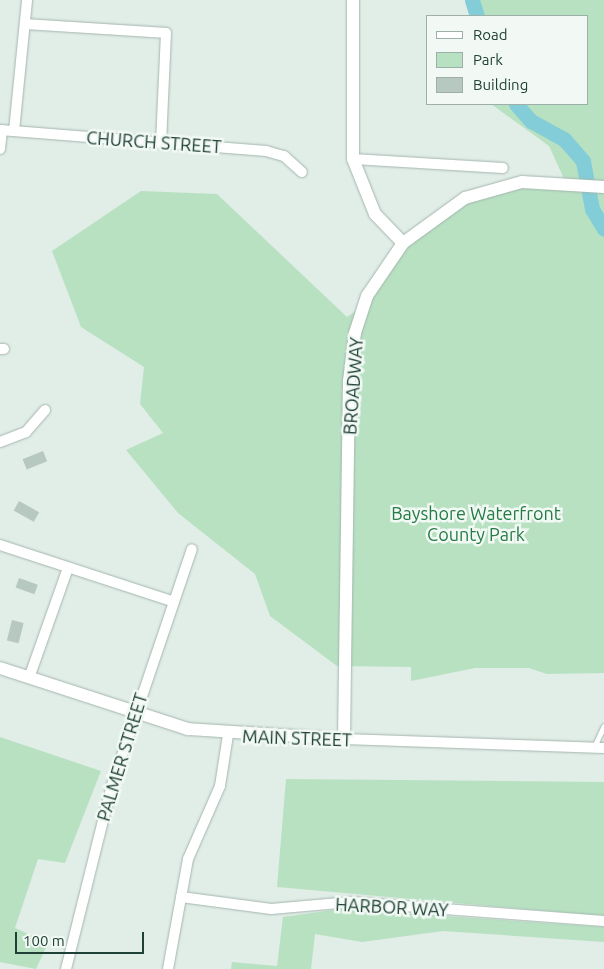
<!DOCTYPE html>
<style>
body{margin:0}
#map{position:relative;width:604px;height:969px;overflow:hidden;background:#e1ede7;font-family:Ubuntu,sans-serif}
div>[style]{position:absolute}
.green>*{inset:0;background:#b8e1c2}
.river>*{height:15px;margin:-7.5px;padding:0 7.5px;transform-origin:7.5px;border-radius:7.5px;background:#83cdd8}
.building>*{inset:0;background:#b6c8c0;transform-origin:0 0}
.roads{filter:drop-shadow(0 0 1px #a3b6ae) drop-shadow(0 0 1px #a3b6ae)}
.service>*{height:5px;margin:-2.5px;padding:0 2.5px;transform-origin:2.5px;border-radius:2.5px;background:#fff}
.minor>*{height:10px;margin:-5px;padding:0 5px;transform-origin:5px;border-radius:5px;background:#fff}
.tertiary>*{height:12px;margin:-6px;padding:0 6px;transform-origin:6px;border-radius:6px;background:#fff}
span{translate:-50% -50%;white-space:nowrap;text-align:center;line-height:1.15;-webkit-text-stroke:5px #f2f9f5;paint-order:stroke}
.street-label{font-size:18px;color:#1f4036}
.park-label{font-size:18px;color:#257b44}
.legend{position:absolute;left:426px;top:15px;width:162px;height:90px;box-sizing:border-box;background:#f2f9f5;border:1px solid #9eafa9;margin:0;padding:6px 9px;list-style:none;font-size:15px;color:#1f4036}
.legend li{display:flex;align-items:center;gap:10px;height:25px}
.legend b{width:25px;border:1px solid #9eafa9}
.scale{position:absolute;left:15px;top:932px;width:129px;height:22px;box-sizing:border-box;border:2px solid #1f4036;border-top:0;padding-left:6px;font-size:15px;line-height:18px;white-space:nowrap;color:#1f4036;-webkit-text-stroke:4px #f2f9f5;paint-order:stroke}
</style>
<div id="map">
<div class="green">
<i style="clip-path:polygon(466px 0,604px 0,604px 673px,547px 674px,529px 668px,475px 668px,411px 681px,411px 667px,337px 666px,270px 616px,255px 574px,178px 513px,126px 450px,163px 433px,140px 404px,144px 367px,81px 327px,52px 251px,141px 191px,217px 194px,347px 317px,366px 304px,403px 243px,484px 191px,566px 183px,549px 146px,491px 104px,588px 104px,588px 16px,470px 16px)"></i>
<i style="clip-path:polygon(0 737px,101px 771px,65px 863px,38px 859px,15px 928px,48px 943px,36px 969px,0 962px)"></i>
<i style="clip-path:polygon(286px 779px,604px 782px,604px 916px,277px 887px)"></i>
<i style="clip-path:polygon(341px 909px,604px 927px,604px 942px,443px 931px,362px 942px,315px 934px,311px 969px,231px 969px,232px 962px,277px 966px,283px 917px)"></i>
</div>
<div class="river">
<i style="left:472px;top:0;width:17px;rotate:73deg"></i>
<i style="left:516px;top:104px;width:23px;rotate:49deg"></i>
<i style="left:531px;top:121px;width:38px;rotate:29deg"></i>
<i style="left:564px;top:139px;width:29px;rotate:49deg"></i>
<i style="left:583px;top:161px;width:49px;rotate:79.4deg"></i>
<i style="left:592px;top:209px;width:23px;rotate:59deg"></i>
</div>
<div class="building">
<i style="left:43px;top:451px;width:11px;height:22px;rotate:68deg"></i>
<i style="left:19px;top:501px;width:23px;height:11px;rotate:29deg"></i>
<i style="left:19px;top:578px;width:20px;height:10px;rotate:20deg"></i>
<i style="left:12px;top:620px;width:12px;height:21px;rotate:14deg"></i>
</div>
<div class="roads">
<div class="service">
<i style="left:594px;top:747px;width:23px;rotate:-65deg"></i>
</div>
<div class="minor">
<i style="left:26px;top:24px;width:140px;rotate:3.7deg"></i>
<i style="left:166px;top:33px;width:111px;rotate:92.6deg"></i>
<i style="left:0;top:130px;width:267px;rotate:4.5deg"></i>
<i style="left:266px;top:151px;width:19px;rotate:16deg"></i>
<i style="left:284px;top:156px;width:24px;rotate:42deg"></i>
<i style="left:14px;top:131px;width:132px;rotate:-84.3deg"></i>
<i style="left:0;top:149px;width:19px;rotate:-84deg"></i>
<i style="left:353px;top:159px;width:150px;rotate:3.4deg"></i>
<i style="left:0;top:349px;width:4px"></i>
<i style="left:0;top:442px;width:28px;rotate:-21deg"></i>
<i style="left:26px;top:432px;width:29px;rotate:-49deg"></i>
<i style="left:0;top:545px;width:183px;rotate:18.1deg"></i>
<i style="left:29px;top:678px;width:117px;rotate:-70.5deg"></i>
<i style="left:344px;top:739px;width:260px;rotate:2deg"></i>
<i style="left:181px;top:897px;width:91px;rotate:7.6deg"></i>
<i style="left:271px;top:909px;width:80px;rotate:-5deg"></i>
<i style="left:351px;top:902px;width:254px;rotate:4.3deg"></i>
<i style="left:66px;top:969px;width:187px;rotate:-76deg"></i>
<i style="left:111px;top:788px;width:252px;rotate:-71.3deg"></i>
<i style="left:168px;top:969px;width:112px;rotate:-79.7deg"></i>
<i style="left:188px;top:859px;width:80px;rotate:-66.3deg"></i>
<i style="left:220px;top:786px;width:52px;rotate:-81.1deg"></i>
</div>
<div class="tertiary">
<i style="left:353px;top:0;width:159px;rotate:90deg"></i>
<i style="left:353px;top:159px;width:59px;rotate:68.2deg"></i>
<i style="left:375px;top:214px;width:40px;rotate:46deg"></i>
<i style="left:0;top:668px;width:198px;rotate:18deg"></i>
<i style="left:188px;top:729px;width:156px;rotate:3.7deg"></i>
<i style="left:344px;top:739px;width:358px;rotate:-89.2deg"></i>
<i style="left:349px;top:381px;width:48px;rotate:-82.9deg"></i>
<i style="left:355px;top:333px;width:39px;rotate:-72deg"></i>
<i style="left:367px;top:296px;width:64px;rotate:-55.8deg"></i>
<i style="left:403px;top:243px;width:77px;rotate:-36deg"></i>
<i style="left:465px;top:198px;width:59px;rotate:-15.7deg"></i>
<i style="left:522px;top:182px;width:82px;rotate:3.5deg"></i>
</div>
</div>
<div class="street-label">
<span style="left:154px;top:142px;rotate:4deg">CHURCH STREET</span>
<span style="left:353px;top:386px;rotate:-86deg">BROADWAY</span>
<span style="left:297px;top:738px;rotate:2deg">MAIN STREET</span>
<span style="left:122px;top:757px;rotate:-73deg">PALMER STREET</span>
<span style="left:392px;top:907px;rotate:3deg">HARBOR WAY</span>
</div>
<div class="park-label">
<span style="left:476px;top:524px">Bayshore Waterfront<br>County Park</span>
</div>
<ul class="legend">
<li><b style="height:6px;background:#fff"></b>Road</li>
<li><b style="height:14px;background:#b8e1c2"></b>Park</li>
<li><b style="height:14px;background:#b6c8c0"></b>Building</li>
</ul>
<div class="scale">100 m</div>
</div>
